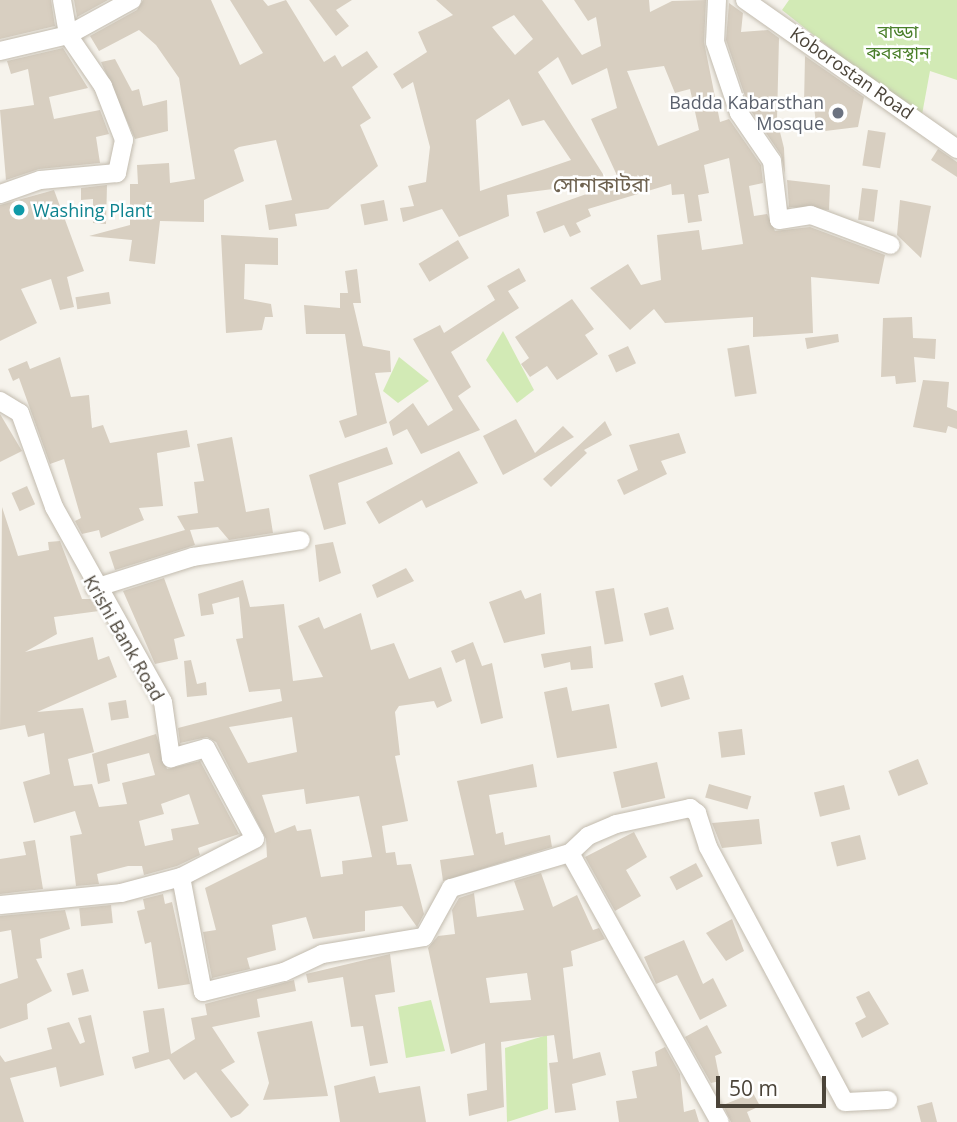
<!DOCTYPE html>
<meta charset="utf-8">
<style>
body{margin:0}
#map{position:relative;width:957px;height:1122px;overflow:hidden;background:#f6f3ec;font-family:"Open Sans","Noto Sans Bengali",sans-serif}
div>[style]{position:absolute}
.green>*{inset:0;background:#d2eab5}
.building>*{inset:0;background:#d8cfc1;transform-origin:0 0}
.roads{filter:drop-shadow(0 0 2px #c2bbae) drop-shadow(0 0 2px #c2bbae)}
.minor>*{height:18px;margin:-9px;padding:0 9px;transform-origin:9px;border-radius:9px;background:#fff}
.dots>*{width:19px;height:19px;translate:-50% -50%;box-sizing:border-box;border:4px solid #fff;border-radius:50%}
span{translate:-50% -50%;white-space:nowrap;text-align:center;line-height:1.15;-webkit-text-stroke:5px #fff;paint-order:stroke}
.park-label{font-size:18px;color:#4a7f2a}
.street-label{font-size:18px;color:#4b4439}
.worship-label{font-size:18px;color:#5b616d}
.right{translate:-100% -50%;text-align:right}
.culture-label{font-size:18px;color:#0d838f}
.left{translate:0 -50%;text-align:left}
.quarter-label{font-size:21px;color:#6e6250}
.scale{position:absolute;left:716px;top:1076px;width:110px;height:32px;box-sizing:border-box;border:4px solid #4b4439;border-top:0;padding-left:9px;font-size:21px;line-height:24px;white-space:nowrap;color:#4b4439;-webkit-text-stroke:5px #fff;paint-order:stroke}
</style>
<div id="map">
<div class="green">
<i style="clip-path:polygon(789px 0,957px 0,957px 80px,930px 71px,921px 120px,782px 10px)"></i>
<i style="clip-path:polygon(503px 331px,534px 390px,517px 403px,486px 360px)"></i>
<i style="clip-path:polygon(399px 357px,429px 381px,398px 403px,383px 391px)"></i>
<i style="clip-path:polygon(431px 1000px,445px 1051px,406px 1058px,398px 1007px)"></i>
<i style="clip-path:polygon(547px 1035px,548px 1109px,507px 1122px,505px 1048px)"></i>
</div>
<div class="building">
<i style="clip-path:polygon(0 0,51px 0,55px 26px,0 39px)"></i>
<i style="clip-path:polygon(74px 0,108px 0,77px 17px)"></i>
<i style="clip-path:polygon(143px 0,211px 0,240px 65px,263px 53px,230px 0,263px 0,268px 6px,286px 0,324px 62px,335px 55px,342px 67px,367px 51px,378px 67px,352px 87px,371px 118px,360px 125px,378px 166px,328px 209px,295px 214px,297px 226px,269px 230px,265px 205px,292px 200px,276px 140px,239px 147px,234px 150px,244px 181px,204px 200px,204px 222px,160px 221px,155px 264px,129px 261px,132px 240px,89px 236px,130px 225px,130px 184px,138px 184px,137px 165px,169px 163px,170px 183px,195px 179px,179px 78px,156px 45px,139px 30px,99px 51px,90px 36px,137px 10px)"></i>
<i style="clip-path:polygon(309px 0,352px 0,336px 10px,349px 26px,336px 36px)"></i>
<i style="clip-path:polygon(evenodd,436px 0,542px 0,582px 55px,601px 46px,596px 17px,588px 21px,574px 0,649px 0,650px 12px,672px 1px,706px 0,704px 42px,720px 122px,729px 119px,761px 165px,763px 183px,749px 186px,754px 216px,767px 214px,775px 231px,810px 227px,885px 255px,879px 284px,811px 277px,813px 333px,753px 337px,753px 317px,665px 323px,654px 309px,630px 330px,590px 288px,628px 264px,641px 285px,661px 280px,657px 235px,699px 230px,702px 250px,743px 244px,729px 158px,704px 165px,709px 193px,698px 195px,702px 221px,688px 223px,684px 194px,672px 195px,671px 184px,588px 209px,591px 216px,576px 223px,581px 232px,570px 237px,564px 225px,544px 233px,536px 212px,620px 182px,591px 119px,617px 108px,607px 68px,572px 85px,558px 57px,538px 72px,608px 182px,507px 195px,509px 216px,459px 237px,442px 209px,403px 222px,400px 208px,414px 206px,408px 186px,426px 182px,430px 147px,413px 82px,402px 89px,393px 74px,427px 52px,418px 32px,453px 15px,436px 0,514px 15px,533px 39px,515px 55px,492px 27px,514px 15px,436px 0,664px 66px,675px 93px,690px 89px,699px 130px,658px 146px,627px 71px,664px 66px,436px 0,509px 99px,522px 126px,544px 120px,571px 160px,480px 191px,476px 120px,509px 99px)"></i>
<i style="clip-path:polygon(729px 3px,743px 13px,741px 32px,768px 30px,779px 38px,777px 120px,784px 148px,785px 175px,781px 155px,749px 108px,726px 40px)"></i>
<i style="clip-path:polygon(63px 48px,88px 88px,49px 97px,54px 119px,100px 110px,109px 134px,96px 137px,100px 163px,39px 169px,6px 180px,0 110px,34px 105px,28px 69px,11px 74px,7px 61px)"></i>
<i style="clip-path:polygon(805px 56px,864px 97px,858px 127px,817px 132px,813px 98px,804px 104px)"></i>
<i style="clip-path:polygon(115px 59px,132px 91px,139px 89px,143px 106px,167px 100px,168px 131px,135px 139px,101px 62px)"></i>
<i style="left:868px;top:130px;width:18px;height:36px;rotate:9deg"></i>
<i style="clip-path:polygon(938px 149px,957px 162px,957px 177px,931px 160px)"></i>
<i style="clip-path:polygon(787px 180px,830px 185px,829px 210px,789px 207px)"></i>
<i style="clip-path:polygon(107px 185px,106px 224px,93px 223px,93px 199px,81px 200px,81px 188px)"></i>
<i style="left:862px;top:188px;width:16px;height:32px;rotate:7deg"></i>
<i style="clip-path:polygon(54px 190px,84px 271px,67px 277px,74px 307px,60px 310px,51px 279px,21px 289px,37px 323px,0 341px,0 205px)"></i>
<i style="left:384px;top:200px;width:21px;height:24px;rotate:79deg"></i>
<i style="clip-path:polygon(900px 200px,931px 206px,921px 258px,897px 235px)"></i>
<i style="clip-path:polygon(221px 235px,278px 238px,278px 265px,245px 264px,244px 299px,271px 304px,273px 317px,265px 317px,262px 330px,226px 333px)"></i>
<i style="left:458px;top:240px;width:21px;height:46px;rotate:59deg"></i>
<i style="clip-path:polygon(519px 268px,526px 281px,508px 291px,519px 308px,451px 352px,471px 387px,458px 396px,480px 430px,421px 454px,407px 429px,393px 436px,389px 422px,413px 403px,428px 426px,453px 410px,413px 339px,440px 325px,444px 333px,495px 300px,487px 286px)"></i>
<i style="clip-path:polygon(357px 269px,361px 303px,353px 303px,363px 346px,390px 351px,391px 372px,375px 373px,387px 423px,345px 438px,339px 421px,357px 415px,345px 334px,306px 334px,304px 305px,340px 308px,340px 293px,348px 293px,345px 271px)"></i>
<i style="left:109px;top:292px;width:12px;height:34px;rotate:81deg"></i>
<i style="clip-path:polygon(572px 299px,594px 329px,585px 335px,598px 354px,557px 380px,547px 366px,530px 377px,521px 364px,529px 358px,515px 337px)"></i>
<i style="clip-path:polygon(912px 317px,913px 338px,936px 339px,935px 359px,914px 357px,916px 382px,896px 384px,895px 376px,881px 377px,883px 318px)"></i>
<i style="clip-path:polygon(838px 334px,839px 342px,807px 349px,805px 338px)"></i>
<i style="left:749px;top:345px;width:49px;height:22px;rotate:81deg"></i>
<i style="left:628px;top:346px;width:19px;height:22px;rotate:65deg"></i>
<i style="clip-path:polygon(60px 357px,71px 397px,89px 395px,92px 428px,103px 425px,110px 443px,187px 430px,190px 447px,157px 453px,163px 506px,139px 508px,144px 520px,101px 538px,99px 530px,82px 534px,75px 521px,81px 518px,64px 459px,50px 464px,19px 378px,13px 381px,8px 369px,27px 361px,30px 369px)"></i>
<i style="clip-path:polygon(923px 380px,949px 382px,947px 407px,957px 411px,957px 429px,948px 426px,946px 433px,913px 427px)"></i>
<i style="clip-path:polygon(0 414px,22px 451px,0 462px)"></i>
<i style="clip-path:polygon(516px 419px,535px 453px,563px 426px,574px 437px,503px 475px,483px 436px)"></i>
<i style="clip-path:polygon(605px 421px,612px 435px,584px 450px,587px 453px,551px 487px,543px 479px)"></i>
<i style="clip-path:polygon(679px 433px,686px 453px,661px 461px,667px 474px,624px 495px,617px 480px,638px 470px,629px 445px)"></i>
<i style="clip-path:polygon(232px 437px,246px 512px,269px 508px,273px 533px,229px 540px,218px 527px,190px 530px,195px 545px,115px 570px,109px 552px,185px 530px,177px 516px,198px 513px,194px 482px,204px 481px,197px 444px)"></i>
<i style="clip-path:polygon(387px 447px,393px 464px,338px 483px,346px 524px,324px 530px,309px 475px)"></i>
<i style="clip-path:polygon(459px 451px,478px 483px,426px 508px,422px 500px,379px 524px,366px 502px)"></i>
<i style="left:27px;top:486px;width:20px;height:17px;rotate:66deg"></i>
<i style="clip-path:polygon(evenodd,2px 507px,18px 556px,49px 550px,48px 542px,60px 541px,82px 599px,92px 599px,99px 611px,54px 617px,57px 634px,25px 652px,93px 637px,98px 660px,109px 656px,117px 677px,37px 712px,83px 708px,94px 752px,68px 759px,74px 786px,92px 784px,99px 807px,127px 804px,122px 783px,155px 775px,149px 753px,107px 764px,110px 781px,98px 784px,92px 754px,156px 734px,167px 769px,200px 761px,239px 834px,198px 848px,200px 855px,177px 866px,144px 875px,142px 866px,128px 866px,97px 874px,99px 884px,76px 886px,70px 836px,82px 834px,75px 811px,34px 823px,23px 782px,50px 774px,44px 733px,28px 737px,25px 725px,0 730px,2px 507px,189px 794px,199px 824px,171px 829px,173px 840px,145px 846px,139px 821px,164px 814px,161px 804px,189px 794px)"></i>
<i style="clip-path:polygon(333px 542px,341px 573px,319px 582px,315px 545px)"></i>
<i style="clip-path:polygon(406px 568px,414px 581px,377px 598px,372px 585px)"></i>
<i style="clip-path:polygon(164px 578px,185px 636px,174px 639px,178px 659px,155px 664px,123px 591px)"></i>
<i style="clip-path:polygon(evenodd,243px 580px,250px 607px,284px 604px,293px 681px,323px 677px,298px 626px,319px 617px,324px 629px,361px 613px,371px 650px,394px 643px,409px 679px,441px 667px,452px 701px,437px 708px,434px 701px,399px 706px,395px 712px,400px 755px,395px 756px,408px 821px,382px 826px,386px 853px,395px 852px,397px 865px,411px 864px,424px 914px,417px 927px,402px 906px,365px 911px,365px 931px,313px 939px,306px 917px,272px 925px,276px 950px,247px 958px,250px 969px,212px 978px,203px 932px,216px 930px,205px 888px,267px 857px,266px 839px,216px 742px,207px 737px,180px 743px,178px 728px,282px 701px,280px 689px,249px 692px,236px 639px,243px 638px,239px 597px,212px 604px,214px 614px,201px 616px,198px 594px,243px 580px,292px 717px,297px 752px,248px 763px,229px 727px,292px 717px,243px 580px,304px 789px,306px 804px,359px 796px,372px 857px,342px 861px,343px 874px,321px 877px,311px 829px,297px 831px,295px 825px,275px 833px,262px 795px,304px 789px)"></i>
<i style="left:614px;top:588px;width:54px;height:19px;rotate:80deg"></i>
<i style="clip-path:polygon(521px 590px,525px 599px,541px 593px,545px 634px,504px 643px,489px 602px)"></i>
<i style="left:668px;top:607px;width:23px;height:25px;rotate:75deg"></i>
<i style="clip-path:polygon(473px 642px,482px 666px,492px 663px,503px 718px,481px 724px,465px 659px,456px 663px,451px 651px)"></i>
<i style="clip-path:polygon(591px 646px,593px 668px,571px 670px,570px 662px,544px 668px,541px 654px)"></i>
<i style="clip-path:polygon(191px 660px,197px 684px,206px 682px,207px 695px,187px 697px,184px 661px)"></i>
<i style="left:683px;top:675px;width:25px;height:30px;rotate:74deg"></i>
<i style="clip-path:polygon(567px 687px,572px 711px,609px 704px,617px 748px,557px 758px,544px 692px)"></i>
<i style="left:126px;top:700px;width:18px;height:18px;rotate:81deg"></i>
<i style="left:742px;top:729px;width:26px;height:24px;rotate:83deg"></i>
<i style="left:918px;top:759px;width:27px;height:32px;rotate:68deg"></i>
<i style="left:657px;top:762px;width:37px;height:45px;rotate:77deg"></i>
<i style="clip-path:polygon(533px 764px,537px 787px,489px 795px,496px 834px,503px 832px,505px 845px,550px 835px,552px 847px,443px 881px,440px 860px,474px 855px,457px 781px)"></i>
<i style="left:709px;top:784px;width:44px;height:14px;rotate:16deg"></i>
<i style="left:844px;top:785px;width:25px;height:31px;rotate:76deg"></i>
<i style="clip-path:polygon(759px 819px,762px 844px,722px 848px,712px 823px)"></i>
<i style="clip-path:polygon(634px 832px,647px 857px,626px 870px,641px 896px,615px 911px,585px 857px)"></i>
<i style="left:860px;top:835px;width:25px;height:30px;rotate:76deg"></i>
<i style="clip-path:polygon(35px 840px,43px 889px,0 894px,0 859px,26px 855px,23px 842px)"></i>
<i style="left:696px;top:863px;width:15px;height:30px;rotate:62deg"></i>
<i style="clip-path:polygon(evenodd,541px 873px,553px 907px,577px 895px,593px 930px,599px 928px,605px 939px,571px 951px,573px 966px,563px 968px,573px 1059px,600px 1052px,606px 1075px,572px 1084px,576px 1110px,555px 1113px,549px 1063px,558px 1062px,554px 1035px,501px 1042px,504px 1107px,469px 1116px,467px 1094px,487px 1090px,485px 1043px,451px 1054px,428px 948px,438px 936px,455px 934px,452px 910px,459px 898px,474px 893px,477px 917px,524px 910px,514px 881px,541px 873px,527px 973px,531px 1000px,490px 1003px,486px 978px,527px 973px)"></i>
<i style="clip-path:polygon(163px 894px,165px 904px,172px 902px,190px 984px,158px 989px,151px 942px,145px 944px,137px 911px,145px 909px,143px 899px)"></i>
<i style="left:111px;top:905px;width:18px;height:32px;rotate:84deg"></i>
<i style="clip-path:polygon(65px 910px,70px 929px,40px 939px,42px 958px,36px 959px,52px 991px,27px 1004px,28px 1019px,0 1029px,0 984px,18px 978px,11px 930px,0 932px,0 916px)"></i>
<i style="clip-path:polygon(732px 919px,744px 951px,726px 961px,706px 933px)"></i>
<i style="clip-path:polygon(684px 940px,703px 984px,713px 978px,727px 1006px,700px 1020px,677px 975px,656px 984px,644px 957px)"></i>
<i style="clip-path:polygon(390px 954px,395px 992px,375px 995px,388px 1063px,370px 1066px,363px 1026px,351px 1027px,343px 977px,308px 983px,306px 974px)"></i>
<i style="left:83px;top:969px;width:23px;height:17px;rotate:75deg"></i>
<i style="clip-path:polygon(294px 980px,296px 991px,257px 999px,260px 1017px,212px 1027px,235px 1062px,221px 1070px,249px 1105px,240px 1114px,231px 1118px,196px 1072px,184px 1080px,169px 1059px,135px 1069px,132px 1057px,149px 1052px,143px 1011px,164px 1008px,171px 1054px,195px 1039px,191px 1018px,207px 1015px,205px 1004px)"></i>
<i style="clip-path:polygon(869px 991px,889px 1024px,862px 1038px,855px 1023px,866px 1017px,856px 997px)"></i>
<i style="clip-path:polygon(91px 1015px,104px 1075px,60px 1087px,56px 1067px,10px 1078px,24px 1122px,0 1122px,0 1055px,5px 1062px,52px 1049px,47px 1028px,69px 1022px,80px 1044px,85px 1042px,78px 1018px)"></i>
<i style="clip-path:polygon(312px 1021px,328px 1096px,263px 1100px,269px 1083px,257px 1032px)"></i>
<i style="clip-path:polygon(707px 1025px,722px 1053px,715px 1056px,720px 1081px,711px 1083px,685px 1037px)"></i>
<i style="clip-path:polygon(665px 1047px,680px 1074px,684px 1112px,695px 1109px,699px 1122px,619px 1122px,616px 1101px,637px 1098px,632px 1071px,657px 1066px,655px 1052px)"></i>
<i style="clip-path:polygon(375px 1076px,379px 1093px,420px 1086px,426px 1122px,340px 1122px,334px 1086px)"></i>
<i style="clip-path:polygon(753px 1093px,760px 1106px,747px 1112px,751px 1122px,731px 1122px,723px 1105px)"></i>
<i style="clip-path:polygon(932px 1102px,937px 1122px,921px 1122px,917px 1106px)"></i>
</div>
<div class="roads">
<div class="minor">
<i style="left:62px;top:0;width:36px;rotate:80deg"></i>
<i style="left:68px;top:35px;width:73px;rotate:-28.7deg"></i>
<i style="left:717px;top:0;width:42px;rotate:92.7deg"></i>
<i style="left:715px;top:42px;width:75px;rotate:71.3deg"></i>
<i style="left:739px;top:113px;width:58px;rotate:55.5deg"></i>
<i style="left:772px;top:161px;width:59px;rotate:83.2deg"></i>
<i style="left:779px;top:220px;width:32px;rotate:-9deg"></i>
<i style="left:811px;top:215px;width:85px;rotate:20.6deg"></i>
<i style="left:745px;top:0;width:259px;rotate:35.1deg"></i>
<i style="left:0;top:51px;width:70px;rotate:-13.2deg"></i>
<i style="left:68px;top:35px;width:62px;rotate:55.5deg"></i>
<i style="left:103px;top:86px;width:58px;rotate:68.7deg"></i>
<i style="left:124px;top:140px;width:34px;rotate:102deg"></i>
<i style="left:117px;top:173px;width:77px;rotate:174.8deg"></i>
<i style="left:40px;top:180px;width:42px;rotate:160.7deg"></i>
<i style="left:0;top:401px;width:23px;rotate:31deg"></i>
<i style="left:20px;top:413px;width:100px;rotate:70.1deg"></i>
<i style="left:54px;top:507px;width:223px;rotate:60.8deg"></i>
<i style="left:163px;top:702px;width:57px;rotate:81.9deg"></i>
<i style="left:171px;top:758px;width:36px;rotate:-16deg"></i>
<i style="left:206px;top:748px;width:103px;rotate:61.7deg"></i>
<i style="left:255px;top:839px;width:83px;rotate:152.8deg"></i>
<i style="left:181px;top:877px;width:62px;rotate:165.1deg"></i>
<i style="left:121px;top:893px;width:122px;rotate:174.3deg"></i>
<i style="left:95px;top:588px;width:103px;rotate:-17.6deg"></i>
<i style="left:193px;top:557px;width:109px;rotate:-8.9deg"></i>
<i style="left:570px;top:853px;width:25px;rotate:-43deg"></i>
<i style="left:588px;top:836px;width:30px;rotate:-23deg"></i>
<i style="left:616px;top:824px;width:76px;rotate:-12.2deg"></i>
<i style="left:690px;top:808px;width:9px;rotate:36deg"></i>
<i style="left:697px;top:813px;width:36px;rotate:72deg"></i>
<i style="left:708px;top:847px;width:289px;rotate:61.8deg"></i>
<i style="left:845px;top:1102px;width:43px;rotate:-2.7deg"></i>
<i style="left:181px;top:877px;width:117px;rotate:79.2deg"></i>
<i style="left:203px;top:992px;width:83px;rotate:-13.9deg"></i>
<i style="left:284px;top:972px;width:42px;rotate:-25.3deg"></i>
<i style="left:322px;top:954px;width:103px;rotate:-9.5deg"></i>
<i style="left:424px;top:937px;width:56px;rotate:-61.1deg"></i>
<i style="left:451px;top:888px;width:124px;rotate:-16.4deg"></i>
<i style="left:570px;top:853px;width:308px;rotate:60.9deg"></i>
</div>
</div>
<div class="dots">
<i style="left:838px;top:113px;background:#6b7280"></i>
<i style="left:19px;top:210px;background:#0f9aa8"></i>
</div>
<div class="park-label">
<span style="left:898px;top:42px">বাড্ডা<br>কবরস্থান</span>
</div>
<div class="street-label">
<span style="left:852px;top:73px;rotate:35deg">Koborostan Road</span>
<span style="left:124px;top:638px;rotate:60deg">Krishi Bank Road</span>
</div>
<div class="worship-label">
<span class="right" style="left:824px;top:113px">Badda Kabarsthan<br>Mosque</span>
</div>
<div class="culture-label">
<span class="left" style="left:33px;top:210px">Washing Plant</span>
</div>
<div class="quarter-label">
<span style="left:601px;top:184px">সোনাকাটরা</span>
</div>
<div class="scale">50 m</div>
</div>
